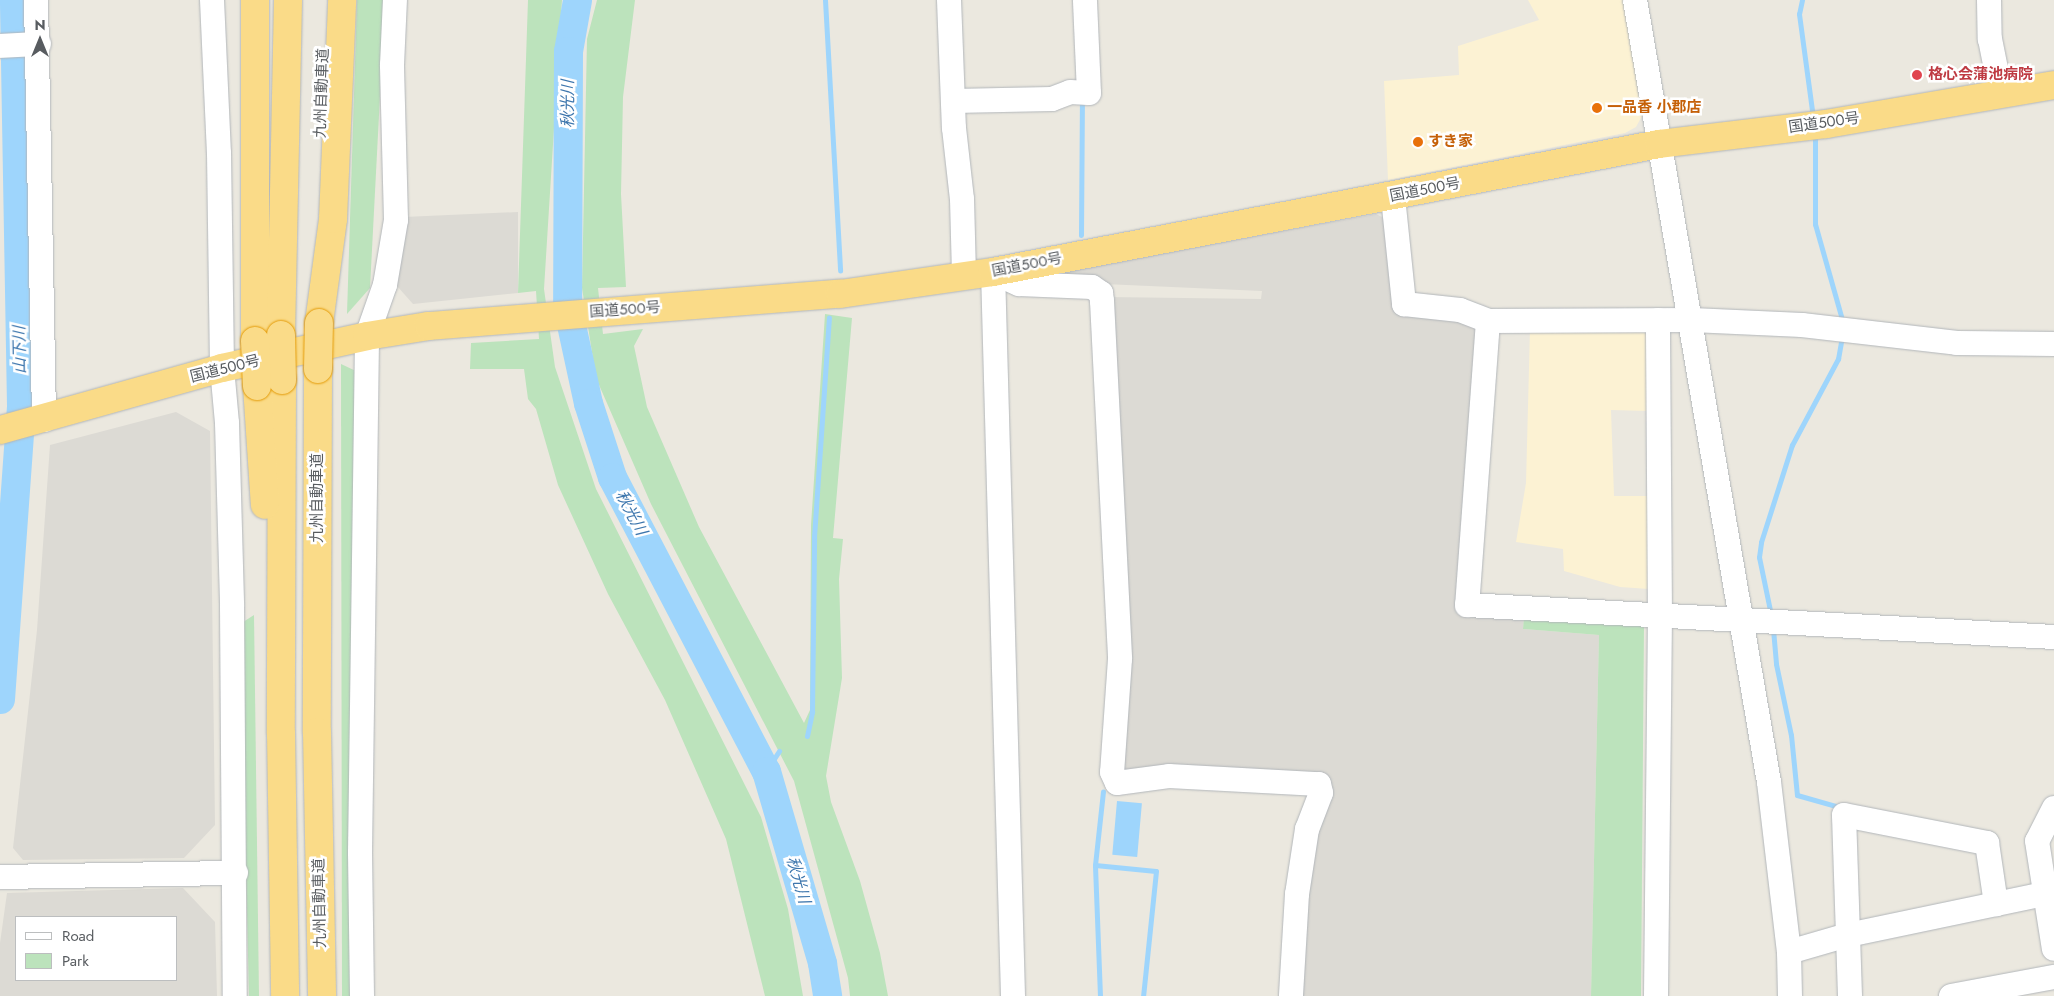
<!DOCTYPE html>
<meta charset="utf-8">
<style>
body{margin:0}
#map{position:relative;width:2054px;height:996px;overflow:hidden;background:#ebe8df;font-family:Jost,"Noto Sans JP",sans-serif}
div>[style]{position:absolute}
.commercial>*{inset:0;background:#fcf2d3}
.industrial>*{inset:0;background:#dcdad4}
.green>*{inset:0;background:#bce3bc}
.water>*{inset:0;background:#9ed5fc;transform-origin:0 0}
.stream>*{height:5px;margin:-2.5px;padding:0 2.5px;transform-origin:2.5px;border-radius:2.5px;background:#9ed5fc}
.river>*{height:29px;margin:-14.5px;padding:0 14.5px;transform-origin:14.5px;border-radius:14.5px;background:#9ed5fc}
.roads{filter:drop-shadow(0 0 1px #b2b6ba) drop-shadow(0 0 1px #b2b6ba)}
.minor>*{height:24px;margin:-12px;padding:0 12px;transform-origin:12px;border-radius:12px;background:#fff}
.highway>*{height:28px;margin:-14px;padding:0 14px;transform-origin:14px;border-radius:14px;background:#fadb88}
.bridges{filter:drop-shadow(0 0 1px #e49b06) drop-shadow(0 0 1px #e49b06)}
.highway-bridge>*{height:28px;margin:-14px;padding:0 14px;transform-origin:14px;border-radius:14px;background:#fadb88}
.dots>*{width:14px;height:14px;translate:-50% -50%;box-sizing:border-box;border:2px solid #fff;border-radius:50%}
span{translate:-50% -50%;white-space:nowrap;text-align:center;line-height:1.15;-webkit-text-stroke:5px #fff;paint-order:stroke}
.health-label{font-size:15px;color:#be3a42;font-weight:700}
.left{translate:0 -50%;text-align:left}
.street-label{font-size:15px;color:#585c60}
.food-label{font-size:15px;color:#c56008;font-weight:700}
.water-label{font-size:16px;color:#3d76ad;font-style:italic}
.legend{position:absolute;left:15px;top:916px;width:162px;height:65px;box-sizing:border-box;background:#fff;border:1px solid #bcbebf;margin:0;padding:6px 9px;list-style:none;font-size:15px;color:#585c60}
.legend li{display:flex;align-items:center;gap:10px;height:25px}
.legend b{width:25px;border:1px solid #bcbebf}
.north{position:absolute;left:15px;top:15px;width:50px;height:50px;-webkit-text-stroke:4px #fff;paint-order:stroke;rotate:0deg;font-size:14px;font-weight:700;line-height:20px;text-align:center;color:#585c60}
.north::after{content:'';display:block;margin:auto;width:18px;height:22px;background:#585c60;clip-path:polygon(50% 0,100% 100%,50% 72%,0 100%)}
</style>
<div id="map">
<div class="commercial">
<i style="clip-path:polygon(1528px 0,1624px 0,1642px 116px,1636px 127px,1625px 133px,1388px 180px,1384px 81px,1459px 75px,1458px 46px,1539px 20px)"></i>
<i style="clip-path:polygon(1530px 329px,1647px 330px,1649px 411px,1611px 410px,1614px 496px,1651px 496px,1649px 589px,1620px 587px,1564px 571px,1563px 549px,1516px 542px,1526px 483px)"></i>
</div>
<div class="industrial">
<i style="clip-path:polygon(518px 212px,518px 293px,413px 304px,397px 286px,404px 217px)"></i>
<i style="clip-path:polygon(1376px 214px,1386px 219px,1396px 312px,1438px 314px,1475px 325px,1473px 439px,1461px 614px,1524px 617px,1523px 629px,1599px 635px,1591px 996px,1297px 996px,1309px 831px,1328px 788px,1125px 772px,1120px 765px,1107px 297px,1261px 299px,1262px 291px,1059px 282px,1053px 273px)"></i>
<i style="clip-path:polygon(176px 412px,210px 431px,215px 825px,184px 858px,23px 860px,13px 848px,37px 630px,50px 445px)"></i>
<i style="clip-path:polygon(evenodd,183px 888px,215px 922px,217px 996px,0 996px,0 943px,7px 893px,183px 888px,16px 917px,176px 917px,176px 980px,16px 980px,16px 917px)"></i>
</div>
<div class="green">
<i style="clip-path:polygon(357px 0,385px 0,370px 288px,347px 314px)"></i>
<i style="clip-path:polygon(528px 0,562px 0,544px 289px,555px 367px,596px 489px,761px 817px,788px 909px,803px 996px,765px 996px,726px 839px,665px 700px,608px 594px,558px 485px,536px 409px,528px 399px,524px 369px,470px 369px,471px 343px,539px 339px,536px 291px,518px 293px)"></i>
<i style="clip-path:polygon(597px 0,635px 0,623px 97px,621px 194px,626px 287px,598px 288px,603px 334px,643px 329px,634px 346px,647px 407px,699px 527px,804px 723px,810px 710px,811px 525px,825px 314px,852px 318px,833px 538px,843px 539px,839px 579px,842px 678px,826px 776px,831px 802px,860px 881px,880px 953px,888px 996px,850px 996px,848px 978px,794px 781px,651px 504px,596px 378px,582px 288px,587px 39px)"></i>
<i style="clip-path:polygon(341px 364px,358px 372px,354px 996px,342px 996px)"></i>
<i style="clip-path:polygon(254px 615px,259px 996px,249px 996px,240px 624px)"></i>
<i style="clip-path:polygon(1524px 617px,1644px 626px,1641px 996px,1591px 996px,1599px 635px,1523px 629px)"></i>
</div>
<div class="water">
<i style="left:1117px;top:801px;width:25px;height:54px;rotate:5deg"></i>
</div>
<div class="stream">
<i style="left:825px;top:0;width:271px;rotate:86.8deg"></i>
<i style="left:1802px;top:0;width:14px;rotate:102deg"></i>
<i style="left:1799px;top:14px;width:105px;rotate:82.3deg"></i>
<i style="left:1815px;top:134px;width:90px;rotate:90deg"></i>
<i style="left:1815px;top:224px;width:103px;rotate:74.2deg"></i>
<i style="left:1081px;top:235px;width:134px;rotate:-89.6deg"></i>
<i style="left:1771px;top:615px;width:59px;rotate:-101.7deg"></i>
<i style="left:1759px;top:557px;width:15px;rotate:-82deg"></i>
<i style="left:1761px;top:542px;width:102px;rotate:-72.3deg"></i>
<i style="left:1792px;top:445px;width:98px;rotate:-61.9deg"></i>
<i style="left:1838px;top:359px;width:22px;rotate:-80deg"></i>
<i style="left:1773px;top:629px;width:35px;rotate:85deg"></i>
<i style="left:1776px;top:664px;width:73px;rotate:78.1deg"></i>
<i style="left:1791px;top:735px;width:60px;rotate:84.3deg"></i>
<i style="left:1797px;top:795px;width:48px;rotate:15.8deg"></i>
<i style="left:807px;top:736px;width:25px;rotate:-78deg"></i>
<i style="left:812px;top:712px;width:175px;rotate:-89.3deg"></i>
<i style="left:814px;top:537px;width:220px;rotate:-86.1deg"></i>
<i style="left:766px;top:771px;width:24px;rotate:-57deg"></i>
<i style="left:1095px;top:865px;width:61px;rotate:5.6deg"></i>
<i style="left:1156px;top:871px;width:126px;rotate:95.9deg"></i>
<i style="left:1100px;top:996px;width:131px;rotate:-92.2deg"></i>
<i style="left:1095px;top:865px;width:74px;rotate:-83.8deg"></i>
</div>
<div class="river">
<i style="left:577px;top:0;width:52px;rotate:100deg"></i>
<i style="left:568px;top:51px;width:255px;rotate:90.2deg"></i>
<i style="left:567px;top:306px;width:99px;rotate:77.8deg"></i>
<i style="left:588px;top:403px;width:78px;rotate:72deg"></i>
<i style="left:612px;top:477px;width:332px;rotate:62.4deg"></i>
<i style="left:766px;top:771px;width:200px;rotate:73.7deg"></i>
<i style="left:822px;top:963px;width:33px;rotate:81deg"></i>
<i style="left:0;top:699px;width:295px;rotate:-85.9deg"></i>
<i style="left:21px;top:405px;width:405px;rotate:-91deg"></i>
</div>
<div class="roads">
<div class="minor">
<i style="left:36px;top:0;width:420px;rotate:88.9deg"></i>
<i style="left:212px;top:0;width:153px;rotate:87.4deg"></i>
<i style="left:219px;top:153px;width:215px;rotate:89.2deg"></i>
<i style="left:222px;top:368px;width:55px;rotate:84.8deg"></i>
<i style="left:227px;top:423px;width:183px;rotate:88.4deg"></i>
<i style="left:232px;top:606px;width:390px;rotate:89.6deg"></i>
<i style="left:949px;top:0;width:128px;rotate:87.8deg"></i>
<i style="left:954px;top:128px;width:71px;rotate:83.6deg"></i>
<i style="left:962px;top:199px;width:77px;rotate:88.5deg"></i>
<i style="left:1635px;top:0;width:793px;rotate:80.28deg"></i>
<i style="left:1769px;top:782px;width:171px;rotate:83.3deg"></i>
<i style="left:1789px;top:952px;width:44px;rotate:88.7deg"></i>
<i style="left:1989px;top:0;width:39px;rotate:89deg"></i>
<i style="left:1990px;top:39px;width:56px;rotate:78.7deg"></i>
<i style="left:0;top:46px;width:39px;rotate:-3deg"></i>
<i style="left:953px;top:101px;width:99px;rotate:-1.2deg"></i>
<i style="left:1052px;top:99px;width:19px;rotate:-21deg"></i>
<i style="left:1070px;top:92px;width:19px;rotate:3deg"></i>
<i style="left:1089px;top:93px;width:93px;rotate:-92.5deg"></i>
<i style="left:1393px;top:197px;width:108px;rotate:84.1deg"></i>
<i style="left:1404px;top:304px;width:56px;rotate:6.1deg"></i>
<i style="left:1460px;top:310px;width:30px;rotate:21deg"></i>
<i style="left:1488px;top:321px;width:204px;rotate:-0.3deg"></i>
<i style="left:1692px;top:320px;width:110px;rotate:2.6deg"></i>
<i style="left:1802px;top:325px;width:156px;rotate:6.6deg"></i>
<i style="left:1957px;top:343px;width:97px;rotate:0.6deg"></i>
<i style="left:1488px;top:321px;width:285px;rotate:94.2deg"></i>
<i style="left:1467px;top:605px;width:588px;rotate:3.12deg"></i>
<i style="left:2054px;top:808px;width:37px;rotate:117deg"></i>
<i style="left:2037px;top:841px;width:109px;rotate:81.1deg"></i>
<i style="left:0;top:877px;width:236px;rotate:-1deg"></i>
<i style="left:1789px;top:952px;width:61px;rotate:-16.1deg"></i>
<i style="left:1848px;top:935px;width:210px;rotate:-11.8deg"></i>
<i style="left:362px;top:996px;width:143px;rotate:-90.8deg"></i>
<i style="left:360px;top:853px;width:517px;rotate:-89.22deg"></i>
<i style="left:367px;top:336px;width:54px;rotate:-70.6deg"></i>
<i style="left:385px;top:285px;width:66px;rotate:-80.4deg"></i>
<i style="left:396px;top:220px;width:155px;rotate:-91.5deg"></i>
<i style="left:392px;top:65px;width:65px;rotate:-87.4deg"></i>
<i style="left:1013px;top:996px;width:724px;rotate:-91.58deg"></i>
<i style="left:993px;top:272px;width:29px;rotate:25deg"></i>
<i style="left:1019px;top:284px;width:73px;rotate:2.4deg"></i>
<i style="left:1092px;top:287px;width:11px;rotate:34deg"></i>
<i style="left:1101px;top:293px;width:8px;rotate:83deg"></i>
<i style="left:1102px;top:301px;width:358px;rotate:87.1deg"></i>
<i style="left:1120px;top:659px;width:113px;rotate:94deg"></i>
<i style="left:1112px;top:772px;width:12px;rotate:66deg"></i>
<i style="left:1117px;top:783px;width:52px;rotate:-7.7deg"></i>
<i style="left:1169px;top:776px;width:150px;rotate:3.1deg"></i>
<i style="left:1319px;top:784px;width:9px;rotate:77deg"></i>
<i style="left:1321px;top:793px;width:39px;rotate:111deg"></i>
<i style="left:1307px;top:829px;width:66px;rotate:98.7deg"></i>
<i style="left:1297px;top:894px;width:102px;rotate:93.4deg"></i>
<i style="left:1656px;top:996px;width:379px;rotate:-89.4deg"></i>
<i style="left:1660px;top:617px;width:297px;rotate:-90.4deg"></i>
<i style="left:1850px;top:996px;width:181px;rotate:-91.9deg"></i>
<i style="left:1844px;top:815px;width:146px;rotate:11.1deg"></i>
<i style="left:1987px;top:843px;width:62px;rotate:81.6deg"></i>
<i style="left:1951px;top:996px;width:105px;rotate:-10.5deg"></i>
</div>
<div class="highway">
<i style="left:255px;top:0;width:341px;rotate:90deg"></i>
<i style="left:319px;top:323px;width:105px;rotate:-82.3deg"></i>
<i style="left:333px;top:219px;width:219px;rotate:-87.6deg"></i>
<i style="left:281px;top:335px;width:335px;rotate:-88.8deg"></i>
<i style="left:318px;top:369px;width:363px;rotate:90.2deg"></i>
<i style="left:317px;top:732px;width:264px;rotate:88.9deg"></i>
<i style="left:282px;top:380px;width:353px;rotate:90.2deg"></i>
<i style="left:281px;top:733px;width:263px;rotate:89.1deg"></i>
<i style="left:257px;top:386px;width:119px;rotate:86.2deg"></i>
<i style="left:0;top:430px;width:230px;rotate:-15.6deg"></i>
<i style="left:222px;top:368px;width:148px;rotate:-12.4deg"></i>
<i style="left:367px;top:336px;width:63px;rotate:-9.2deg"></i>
<i style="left:429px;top:326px;width:412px;rotate:-4.5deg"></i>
<i style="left:840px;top:294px;width:155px;rotate:-8.2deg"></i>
<i style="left:993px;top:272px;width:678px;rotate:-10.88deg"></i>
<i style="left:1659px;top:144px;width:168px;rotate:-6.8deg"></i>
<i style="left:1826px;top:124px;width:231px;rotate:-9.7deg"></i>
</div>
</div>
<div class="bridges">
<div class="highway-bridge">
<i style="left:281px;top:335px;width:45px;rotate:88.7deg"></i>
<i style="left:255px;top:341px;width:45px;rotate:87.5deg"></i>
<i style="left:318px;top:369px;width:46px;rotate:-88.8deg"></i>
</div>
</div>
<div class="dots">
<i style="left:1917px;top:75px;background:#e0444e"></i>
<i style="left:1597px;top:108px;background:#e8710a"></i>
<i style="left:1418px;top:142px;background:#e8710a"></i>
</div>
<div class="health-label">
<span class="left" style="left:1928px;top:75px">格心会蒲池病院</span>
</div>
<div class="street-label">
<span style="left:322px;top:93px;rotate:-88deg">九州自動車道</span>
<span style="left:1824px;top:123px;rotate:-8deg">国道500号</span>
<span style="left:1425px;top:190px;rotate:-11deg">国道500号</span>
<span style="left:1027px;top:265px;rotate:-11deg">国道500号</span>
<span style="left:625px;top:310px;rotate:-4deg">国道500号</span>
<span style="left:225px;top:369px;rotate:-14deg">国道500号</span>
<span style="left:318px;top:498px;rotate:-90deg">九州自動車道</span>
<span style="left:320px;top:903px;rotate:-91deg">九州自動車道</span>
</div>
<div class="food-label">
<span class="left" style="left:1607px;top:108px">一品香 小郡店</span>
<span class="left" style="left:1428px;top:142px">すき家</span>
</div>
<div class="water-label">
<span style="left:568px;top:104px;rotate:-90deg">秋光川</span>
<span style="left:20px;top:350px;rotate:-91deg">山下川</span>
<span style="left:631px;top:513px;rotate:62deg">秋光川</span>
<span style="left:798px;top:880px;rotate:74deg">秋光川</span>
</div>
<ul class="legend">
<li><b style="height:6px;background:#fff"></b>Road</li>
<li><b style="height:14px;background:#bce3bc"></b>Park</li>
</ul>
<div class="north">N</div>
</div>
